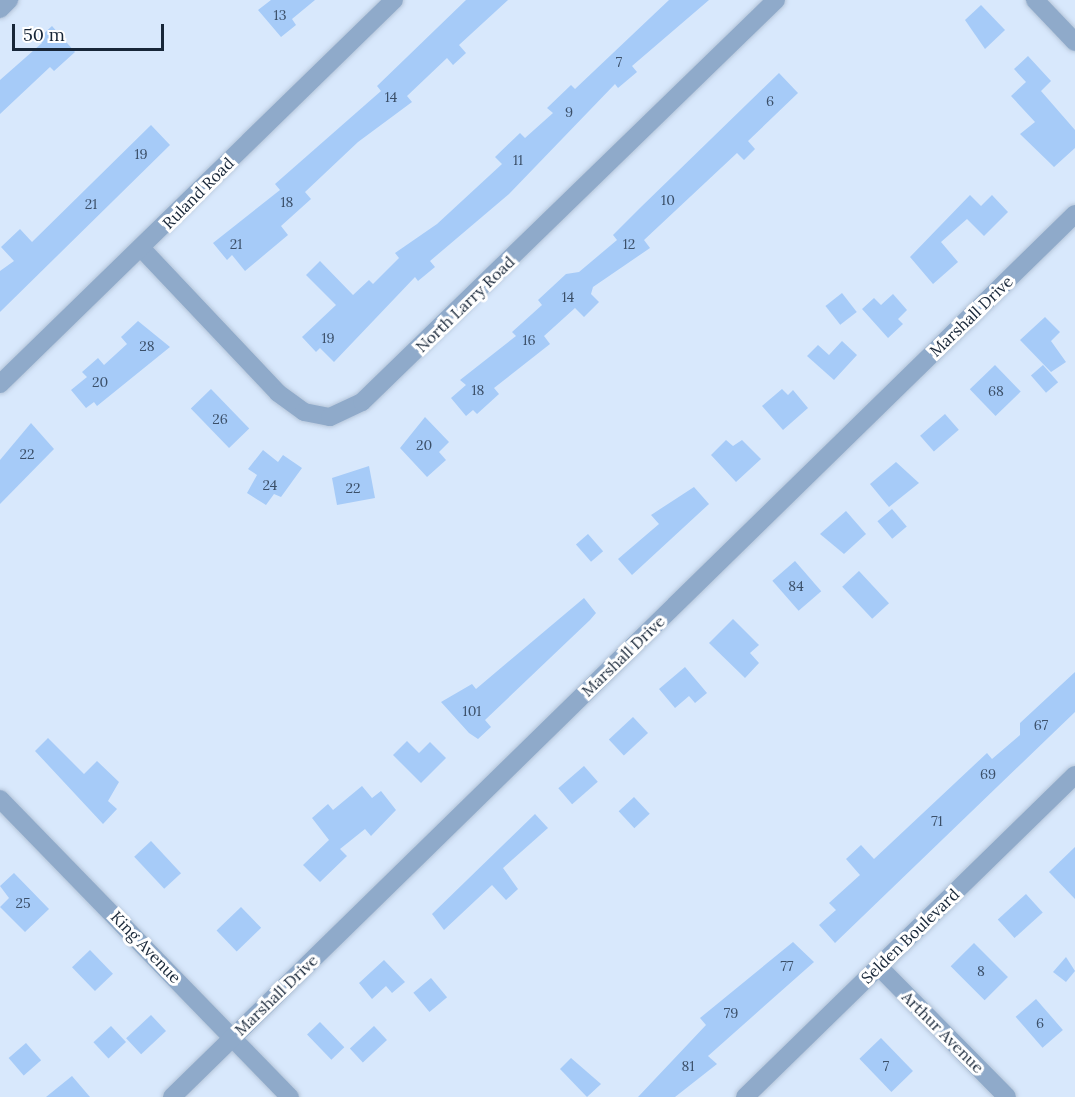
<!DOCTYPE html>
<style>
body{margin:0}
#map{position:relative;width:1075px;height:1097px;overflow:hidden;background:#d8e8fc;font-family:Lora,serif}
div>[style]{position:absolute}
.building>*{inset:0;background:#a6cbf8;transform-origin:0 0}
.roads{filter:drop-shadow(0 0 2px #b5c5d9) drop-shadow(0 0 2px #b5c5d9)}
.minor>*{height:18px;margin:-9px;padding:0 9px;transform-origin:9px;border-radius:9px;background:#8faaca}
span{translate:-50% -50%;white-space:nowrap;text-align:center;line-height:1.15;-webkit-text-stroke:6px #fff;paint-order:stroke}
.number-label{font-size:14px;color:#3b4f68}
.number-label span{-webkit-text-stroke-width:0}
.street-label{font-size:16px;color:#172638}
.scale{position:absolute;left:12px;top:24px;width:152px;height:27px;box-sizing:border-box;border:3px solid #172638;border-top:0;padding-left:8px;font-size:18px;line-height:21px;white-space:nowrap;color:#172638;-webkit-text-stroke:4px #fff;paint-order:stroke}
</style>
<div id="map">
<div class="building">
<i style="clip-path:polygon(271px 0,315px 0,292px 19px,296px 25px,281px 37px,258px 10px)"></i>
<i style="clip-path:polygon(466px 0,508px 0,459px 45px,466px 53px,453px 65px,447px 58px,407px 96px,412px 102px,358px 142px,305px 192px,311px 199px,281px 226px,288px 235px,245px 271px,232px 255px,227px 260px,213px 243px,280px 190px,275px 184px,381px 91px,377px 86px)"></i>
<i style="clip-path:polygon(669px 0,709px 0,632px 66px,637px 72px,618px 88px,615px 84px,509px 194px,430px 261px,435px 267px,418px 281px,415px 277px,334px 362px,320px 348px,316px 352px,302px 337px,336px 305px,306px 275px,320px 261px,353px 295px,369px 280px,373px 284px,399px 258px,395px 253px,437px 224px,502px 164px,495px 157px,520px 133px,525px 138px,553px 113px,547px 108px,571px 85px,575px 89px)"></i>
<i style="clip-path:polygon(981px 5px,1005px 30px,985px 49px,965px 20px)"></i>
<i style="clip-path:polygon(52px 26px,75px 52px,54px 71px,50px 67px,0 114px,0 80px,42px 43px,38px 39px)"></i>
<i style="clip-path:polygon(1028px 56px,1051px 81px,1041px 91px,1075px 130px,1075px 148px,1054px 167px,1020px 134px,1035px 122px,1011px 96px,1026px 82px,1014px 69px)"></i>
<i style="clip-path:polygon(779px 73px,798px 93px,748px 141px,755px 149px,744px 160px,737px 153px,644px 240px,650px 248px,593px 287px,591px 294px,599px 302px,584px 317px,575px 308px,544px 336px,550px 344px,494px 388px,499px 394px,477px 414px,473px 410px,466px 416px,451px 398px,466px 385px,460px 380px,516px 336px,512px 332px,542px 305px,538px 300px,566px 274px,579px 272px,617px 240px,613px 235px,640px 208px)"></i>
<i style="clip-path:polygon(151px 125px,170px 145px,0 312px,0 271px,14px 261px,1px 247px,20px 229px,32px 242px)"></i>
<i style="clip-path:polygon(970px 195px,981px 206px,992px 195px,1008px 212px,984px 236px,967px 219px,941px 242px,958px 262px,933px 284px,910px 257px)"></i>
<i style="left:842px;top:293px;width:24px;height:21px;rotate:52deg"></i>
<i style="clip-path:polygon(893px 294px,907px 310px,898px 319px,903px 324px,888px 338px,862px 309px,874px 298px,881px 305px)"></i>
<i style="clip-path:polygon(1045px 317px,1060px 332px,1051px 341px,1066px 362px,1051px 372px,1020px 340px)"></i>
<i style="clip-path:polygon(138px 321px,170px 347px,97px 406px,94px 402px,86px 408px,71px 390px,87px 377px,82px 372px,98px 358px,104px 365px,127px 344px,121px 337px)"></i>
<i style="clip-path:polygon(842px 341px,857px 355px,834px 380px,807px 356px,818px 345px,829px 355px)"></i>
<i style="left:995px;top:365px;width:37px;height:35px;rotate:46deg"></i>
<i style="left:1043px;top:365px;width:23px;height:16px;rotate:49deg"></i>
<i style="left:211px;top:389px;width:55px;height:28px;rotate:46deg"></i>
<i style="clip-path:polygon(782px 389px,788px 395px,793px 390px,808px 408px,783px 430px,762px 406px)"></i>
<i style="left:945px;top:414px;width:21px;height:33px;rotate:49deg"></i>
<i style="clip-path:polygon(425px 417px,449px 442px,439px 452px,446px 460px,427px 477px,400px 448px)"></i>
<i style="clip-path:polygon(31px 423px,54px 449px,0 504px,0 460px)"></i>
<i style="clip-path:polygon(726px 440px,733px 446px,742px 440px,761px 459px,736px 482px,711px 455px)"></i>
<i style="clip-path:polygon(263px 450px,278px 462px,283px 455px,302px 468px,281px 497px,274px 494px,266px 505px,247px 493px,257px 475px,248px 469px)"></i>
<i style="clip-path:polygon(896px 462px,919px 483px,889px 507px,870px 484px)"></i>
<i style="clip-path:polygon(369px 466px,375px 498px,337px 505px,332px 478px)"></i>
<i style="clip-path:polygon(694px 487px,709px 504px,632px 575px,618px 559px,659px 524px,651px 515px)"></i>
<i style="left:892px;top:509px;width:23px;height:19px;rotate:50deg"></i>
<i style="clip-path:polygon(846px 511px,866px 534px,844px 554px,820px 534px)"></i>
<i style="left:588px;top:534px;width:23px;height:16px;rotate:49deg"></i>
<i style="left:795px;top:561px;width:40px;height:30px;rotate:49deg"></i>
<i style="left:859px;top:571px;width:44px;height:23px;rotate:47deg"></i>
<i style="clip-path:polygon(584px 598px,596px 613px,590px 620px,485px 720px,491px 727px,478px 739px,469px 733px,441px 702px,472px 684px,476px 689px)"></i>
<i style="clip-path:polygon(733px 619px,759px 645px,750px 653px,759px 663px,745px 678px,709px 643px)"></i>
<i style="clip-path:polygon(685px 667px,707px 693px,695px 703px,689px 696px,675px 708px,659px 689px)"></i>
<i style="clip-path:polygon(1075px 672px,1075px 712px,835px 943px,819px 925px,836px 910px,829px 903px,860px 875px,846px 859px,861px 845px,874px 859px,987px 753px,992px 759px,1020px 735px,1020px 723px)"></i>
<i style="left:633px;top:717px;width:22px;height:33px;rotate:47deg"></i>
<i style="clip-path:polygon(48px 738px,84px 774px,97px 761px,119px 782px,108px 801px,117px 809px,103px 824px,35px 751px)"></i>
<i style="clip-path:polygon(407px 741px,419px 753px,430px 742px,446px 758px,421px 783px,393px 755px)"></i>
<i style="left:584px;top:766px;width:21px;height:34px;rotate:49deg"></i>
<i style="clip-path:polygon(362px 786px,372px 798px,381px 791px,396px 810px,371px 836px,365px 829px,340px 849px,347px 856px,320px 882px,303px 865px,329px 840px,312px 818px,328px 804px,333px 810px)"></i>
<i style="left:634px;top:797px;width:23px;height:21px;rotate:47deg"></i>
<i style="clip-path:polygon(535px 814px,548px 828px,503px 868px,518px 889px,506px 900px,492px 885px,444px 930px,432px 914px)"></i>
<i style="left:151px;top:841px;width:44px;height:23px;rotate:47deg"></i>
<i style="clip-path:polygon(1075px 847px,1075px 899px,1049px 872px)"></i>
<i style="clip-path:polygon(14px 873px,49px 909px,25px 932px,0 907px,9px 898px,0 886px)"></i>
<i style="left:1026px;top:894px;width:25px;height:38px;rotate:48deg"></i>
<i style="left:241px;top:907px;width:29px;height:34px;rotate:46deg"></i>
<i style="clip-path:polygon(793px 942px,814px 962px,708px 1056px,717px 1064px,675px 1097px,638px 1097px,706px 1025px,700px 1018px)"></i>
<i style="left:974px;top:943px;width:48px;height:33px;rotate:45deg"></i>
<i style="left:90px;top:950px;width:33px;height:25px;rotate:46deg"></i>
<i style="clip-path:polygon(1066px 957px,1075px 971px,1066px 982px,1053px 972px)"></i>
<i style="clip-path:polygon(384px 960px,405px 982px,392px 993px,386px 986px,372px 999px,359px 983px)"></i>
<i style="left:431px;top:978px;width:25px;height:23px;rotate:50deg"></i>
<i style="left:1036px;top:999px;width:41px;height:27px;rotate:49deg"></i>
<i style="left:151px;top:1015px;width:22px;height:34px;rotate:47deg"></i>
<i style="left:320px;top:1022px;width:35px;height:18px;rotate:46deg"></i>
<i style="left:111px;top:1026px;width:22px;height:24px;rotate:47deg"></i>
<i style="left:374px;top:1026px;width:19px;height:33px;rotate:47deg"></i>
<i style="left:881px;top:1038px;width:46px;height:30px;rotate:46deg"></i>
<i style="left:26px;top:1043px;width:23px;height:23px;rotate:49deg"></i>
<i style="clip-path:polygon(571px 1058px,601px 1084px,587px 1097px,560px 1069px)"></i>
<i style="clip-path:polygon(72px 1076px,90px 1097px,46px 1097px)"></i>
</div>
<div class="roads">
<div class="minor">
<i style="left:1035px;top:0;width:58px;rotate:46.4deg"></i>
<i style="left:0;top:9px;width:13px;rotate:-45deg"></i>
<i style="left:142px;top:249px;width:198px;rotate:46.6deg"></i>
<i style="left:278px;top:393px;width:32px;rotate:36deg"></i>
<i style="left:304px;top:412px;width:26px;rotate:11deg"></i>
<i style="left:330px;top:417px;width:35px;rotate:-25deg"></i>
<i style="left:362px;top:402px;width:577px;rotate:-44.16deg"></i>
<i style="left:0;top:384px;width:550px;rotate:-44.26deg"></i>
<i style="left:0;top:799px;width:416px;rotate:45.8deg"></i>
<i style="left:879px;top:967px;width:182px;rotate:45.4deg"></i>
<i style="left:172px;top:1097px;width:1263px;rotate:-44.36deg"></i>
<i style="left:745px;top:1097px;width:461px;rotate:-44.3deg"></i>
</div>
</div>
<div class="number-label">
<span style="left:280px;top:15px">13</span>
<span style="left:619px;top:62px">7</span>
<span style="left:391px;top:97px">14</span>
<span style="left:770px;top:101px">6</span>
<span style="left:569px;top:112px">9</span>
<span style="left:141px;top:154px">19</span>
<span style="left:518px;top:160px">11</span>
<span style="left:668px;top:200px">10</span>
<span style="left:287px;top:202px">18</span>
<span style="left:91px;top:204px">21</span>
<span style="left:236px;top:244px">21</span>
<span style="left:629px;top:244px">12</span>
<span style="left:568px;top:297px">14</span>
<span style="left:328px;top:338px">19</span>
<span style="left:529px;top:340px">16</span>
<span style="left:147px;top:346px">28</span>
<span style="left:100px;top:382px">20</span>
<span style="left:478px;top:390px">18</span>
<span style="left:996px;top:391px">68</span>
<span style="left:220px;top:419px">26</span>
<span style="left:424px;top:445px">20</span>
<span style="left:27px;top:454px">22</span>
<span style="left:270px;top:485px">24</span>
<span style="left:353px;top:488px">22</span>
<span style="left:796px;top:586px">84</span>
<span style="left:472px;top:711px">101</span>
<span style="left:1041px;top:725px">67</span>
<span style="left:988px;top:774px">69</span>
<span style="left:937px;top:821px">71</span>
<span style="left:23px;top:903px">25</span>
<span style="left:787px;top:966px">77</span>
<span style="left:981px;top:971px">8</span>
<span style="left:731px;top:1013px">79</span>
<span style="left:1040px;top:1023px">6</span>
<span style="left:688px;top:1066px">81</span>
<span style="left:886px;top:1066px">7</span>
</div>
<div class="street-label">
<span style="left:198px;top:193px;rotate:-45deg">Ruland Road</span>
<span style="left:465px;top:304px;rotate:-44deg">North Larry Road</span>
<span style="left:971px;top:316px;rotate:-44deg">Marshall Drive</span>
<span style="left:623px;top:656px;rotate:-44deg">Marshall Drive</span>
<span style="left:910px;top:936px;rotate:-44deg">Selden Boulevard</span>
<span style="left:146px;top:947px;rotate:46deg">King Avenue</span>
<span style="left:276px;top:995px;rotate:-44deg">Marshall Drive</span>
<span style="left:943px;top:1032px;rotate:45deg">Arthur Avenue</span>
</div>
<div class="scale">50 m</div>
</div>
